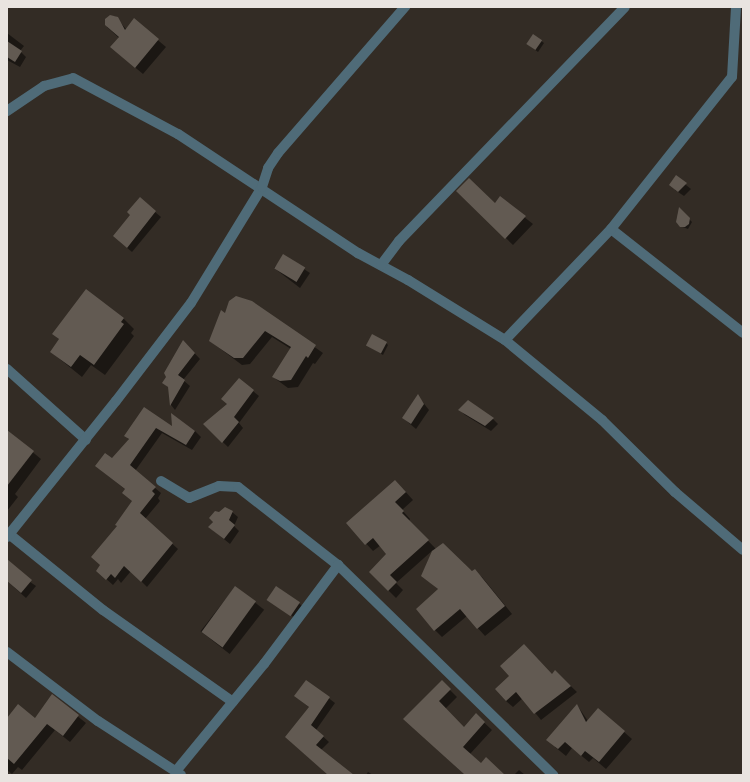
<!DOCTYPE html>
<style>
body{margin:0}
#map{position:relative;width:750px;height:782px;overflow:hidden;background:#332c25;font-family:Cabin,sans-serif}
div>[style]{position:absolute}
.shadow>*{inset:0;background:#0007;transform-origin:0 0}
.building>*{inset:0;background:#625a52;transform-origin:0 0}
.street>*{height:10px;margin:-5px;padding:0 5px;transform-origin:5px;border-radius:5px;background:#4f6b78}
span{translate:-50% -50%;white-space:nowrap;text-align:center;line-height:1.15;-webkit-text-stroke:3px #181512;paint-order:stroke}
.frame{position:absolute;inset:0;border:8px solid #e9e4e0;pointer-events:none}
</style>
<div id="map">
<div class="shadow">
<i style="clip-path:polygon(110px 16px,115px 16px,126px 29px,134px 20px,166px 47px,143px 74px,119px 54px,119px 38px,107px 27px)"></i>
<i style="clip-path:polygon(7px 33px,24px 46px,20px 51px,26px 57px,20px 67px,7px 60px)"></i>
<i style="clip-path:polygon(533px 35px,544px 43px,538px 52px,530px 46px)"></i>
<i style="clip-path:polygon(676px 177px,691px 189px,684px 196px,675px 190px)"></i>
<i style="clip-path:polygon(457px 191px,495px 204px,500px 198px,533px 224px,513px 245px)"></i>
<i style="clip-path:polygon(680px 210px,692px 222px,688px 229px,680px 226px)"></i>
<i style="clip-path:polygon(155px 212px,161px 217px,132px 252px,119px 241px)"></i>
<i style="clip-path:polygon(284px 256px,310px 273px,300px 288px,274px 268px)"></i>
<i style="clip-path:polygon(251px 302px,323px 353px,315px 364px,313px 363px,298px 387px,288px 388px,273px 377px,291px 349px,272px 337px,250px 364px,242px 365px,210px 341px,226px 315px)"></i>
<i style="clip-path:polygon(123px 318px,134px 329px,131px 333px,134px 336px,105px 375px,91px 365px,82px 377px,51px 352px,60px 340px,54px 334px)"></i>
<i style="clip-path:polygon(183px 341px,200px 359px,183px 380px,190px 386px,175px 410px,171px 405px,169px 388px,164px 383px)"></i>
<i style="clip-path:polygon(386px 343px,388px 345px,383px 355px,367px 345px)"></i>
<i style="clip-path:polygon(239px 380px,259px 396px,239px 423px,243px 428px,228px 447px,205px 425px,228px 404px)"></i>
<i style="clip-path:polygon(418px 396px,429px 410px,416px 429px,403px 418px)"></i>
<i style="clip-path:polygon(468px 401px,493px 419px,498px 424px,491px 431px,465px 415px,460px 410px)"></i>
<i style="clip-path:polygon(144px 408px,173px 428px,195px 431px,201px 437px,192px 450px,162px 433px,135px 471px,161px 493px,158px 498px,160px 501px,145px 519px,178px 549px,147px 587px,131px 571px,121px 583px,118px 579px,113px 585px,103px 576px,101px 565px,133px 502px,126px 490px,102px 471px,129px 440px,126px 436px)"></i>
<i style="clip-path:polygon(7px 431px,41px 459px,15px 494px,18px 497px,7px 511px)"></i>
<i style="clip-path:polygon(403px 489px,413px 500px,402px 510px,410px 519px,409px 521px,436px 549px,482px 577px,512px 614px,485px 636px,467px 616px,442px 637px,435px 630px,439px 590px,422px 575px,433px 550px,396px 583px,403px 590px,396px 598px,370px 572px,388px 554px,381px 545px,373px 551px,347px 523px)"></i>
<i style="clip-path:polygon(232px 512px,238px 517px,234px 526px,239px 531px,230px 544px,209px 527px,220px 513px)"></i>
<i style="clip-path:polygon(7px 566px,36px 586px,26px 598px,7px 581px)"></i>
<i style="left:235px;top:587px;width:37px;height:56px;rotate:38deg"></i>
<i style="left:277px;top:587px;width:35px;height:14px;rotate:37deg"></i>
<i style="clip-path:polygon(555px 671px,577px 692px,541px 720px,523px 698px,513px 707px,506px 701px,510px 676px,552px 675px)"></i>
<i style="clip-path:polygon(306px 681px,335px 703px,316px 730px,329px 742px,321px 750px,351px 775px,329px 775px,291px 742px,310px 708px,295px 696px)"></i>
<i style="clip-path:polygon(442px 682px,457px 697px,445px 709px,464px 728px,476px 715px,492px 730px,470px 754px,481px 764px,503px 775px,465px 775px,412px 726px)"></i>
<i style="clip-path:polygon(52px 696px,86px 723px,70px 742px,55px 730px,22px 770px,18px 767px,12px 774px,7px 770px,7px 719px,35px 719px)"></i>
<i style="clip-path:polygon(577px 705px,588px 721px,624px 732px,632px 739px,606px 769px,593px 758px,589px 762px,572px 748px,566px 756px,555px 747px)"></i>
<i style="clip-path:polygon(519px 770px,525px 775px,514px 775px)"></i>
<i style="clip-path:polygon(368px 772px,373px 775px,366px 775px)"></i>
</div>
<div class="building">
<i style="clip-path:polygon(110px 15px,118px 17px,125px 30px,134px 18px,159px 39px,135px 68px,110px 47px,119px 37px,105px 25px,105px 19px)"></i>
<i style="left:533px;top:34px;width:11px;height:12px;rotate:34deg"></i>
<i style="clip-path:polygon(7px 41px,22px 51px,15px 62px,7px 57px)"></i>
<i style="clip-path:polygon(676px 175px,687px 183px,678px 192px,669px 185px)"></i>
<i style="clip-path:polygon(469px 178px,495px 203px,500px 196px,526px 216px,505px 239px,456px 191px)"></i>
<i style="clip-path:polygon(140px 197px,156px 211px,127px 248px,113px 236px,130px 215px,127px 212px)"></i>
<i style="clip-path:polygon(679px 207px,690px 218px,689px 224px,685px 227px,680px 227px,676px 222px)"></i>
<i style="left:283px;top:254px;width:26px;height:17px;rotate:31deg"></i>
<i style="clip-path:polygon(86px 289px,124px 318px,121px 322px,124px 324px,94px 365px,80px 355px,71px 367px,50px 352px,59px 339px,52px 334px)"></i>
<i style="clip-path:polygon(236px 296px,252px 301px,316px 345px,308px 358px,306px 356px,291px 380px,280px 381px,272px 377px,291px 347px,265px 331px,243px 358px,234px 358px,209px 341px,221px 310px,225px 313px,229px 301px)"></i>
<i style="left:372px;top:334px;width:17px;height:13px;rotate:28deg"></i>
<i style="clip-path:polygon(183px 340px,195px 353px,178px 375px,185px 380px,170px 406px,168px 387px,162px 383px,166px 377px,164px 373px)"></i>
<i style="clip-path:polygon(239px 378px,254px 390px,234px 417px,239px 422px,222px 443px,203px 424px,227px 404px,221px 399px)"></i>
<i style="clip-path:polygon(418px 394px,424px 404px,411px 424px,402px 418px)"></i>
<i style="clip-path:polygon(468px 400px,494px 418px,485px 426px,458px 410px)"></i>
<i style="clip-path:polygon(144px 407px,172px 426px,171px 413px,195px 431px,186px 445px,156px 428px,130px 465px,156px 487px,152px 491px,155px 494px,140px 513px,173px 543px,141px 582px,124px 566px,115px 578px,111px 574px,106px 580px,96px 571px,100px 565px,91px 557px,117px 526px,115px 525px,132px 501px,122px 493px,125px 489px,95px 466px,105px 453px,112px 458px,129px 439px,124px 436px)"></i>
<i style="clip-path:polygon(7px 430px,34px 451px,7px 486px)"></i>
<i style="clip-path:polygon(395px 480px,406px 492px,395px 502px,404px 511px,402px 513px,429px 540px,390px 575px,397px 582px,388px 591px,369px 572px,386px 554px,373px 538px,365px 545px,346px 523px)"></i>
<i style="clip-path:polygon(225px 507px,233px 511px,229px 520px,235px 525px,224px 539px,208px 527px,213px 522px,209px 518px,215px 511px,219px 512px)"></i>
<i style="clip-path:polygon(443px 543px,472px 571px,475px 569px,505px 606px,477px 629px,460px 609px,434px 631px,416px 609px,438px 589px,421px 576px,432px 551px)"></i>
<i style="clip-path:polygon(7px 559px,32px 580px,21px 593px,7px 581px)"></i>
<i style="left:235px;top:586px;width:26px;height:57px;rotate:36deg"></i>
<i style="left:276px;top:586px;width:29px;height:17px;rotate:34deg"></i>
<i style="clip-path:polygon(524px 644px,552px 674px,555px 670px,571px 686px,534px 714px,516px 692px,506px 701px,495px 689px,509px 676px,500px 666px)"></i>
<i style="clip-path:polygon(306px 680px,330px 697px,311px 725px,324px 736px,316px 745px,354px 775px,328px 775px,285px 737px,309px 707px,294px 696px)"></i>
<i style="clip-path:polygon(442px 680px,451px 689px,439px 701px,464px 727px,476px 713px,485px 722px,463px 747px,481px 763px,486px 757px,505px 775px,465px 775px,403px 719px)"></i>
<i style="clip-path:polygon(52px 694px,79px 715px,63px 736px,47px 724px,14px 764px,7px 758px,7px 718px,18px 704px,35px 718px)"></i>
<i style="clip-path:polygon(577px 704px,586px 722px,598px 708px,625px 731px,599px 762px,585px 751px,581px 756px,565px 742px,558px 749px,546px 740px)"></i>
</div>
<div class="street">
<i style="left:7px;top:111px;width:45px;rotate:-34deg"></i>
<i style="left:44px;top:86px;width:30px;rotate:-15deg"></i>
<i style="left:73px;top:78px;width:119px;rotate:28.1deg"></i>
<i style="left:178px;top:134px;width:216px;rotate:33.5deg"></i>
<i style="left:358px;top:253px;width:57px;rotate:28.4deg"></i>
<i style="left:408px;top:280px;width:114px;rotate:31.7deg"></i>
<i style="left:505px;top:340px;width:126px;rotate:39.5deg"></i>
<i style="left:602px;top:420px;width:103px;rotate:44.6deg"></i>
<i style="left:675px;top:492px;width:89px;rotate:40.5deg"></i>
<i style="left:611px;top:229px;width:168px;rotate:38.2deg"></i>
<i style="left:381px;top:265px;width:30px;rotate:-53deg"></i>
<i style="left:399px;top:241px;width:325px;rotate:-46deg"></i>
<i style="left:505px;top:340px;width:153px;rotate:-46.3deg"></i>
<i style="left:611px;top:229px;width:194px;rotate:-51.5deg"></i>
<i style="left:732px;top:77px;width:69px;rotate:-86.7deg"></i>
<i style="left:7px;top:369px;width:106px;rotate:41.9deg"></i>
<i style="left:161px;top:481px;width:33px;rotate:31deg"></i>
<i style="left:189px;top:498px;width:32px;rotate:-22deg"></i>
<i style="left:219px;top:486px;width:19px;rotate:3deg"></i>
<i style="left:238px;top:487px;width:127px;rotate:38deg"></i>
<i style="left:338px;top:565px;width:301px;rotate:44.3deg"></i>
<i style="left:9px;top:534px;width:121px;rotate:39deg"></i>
<i style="left:103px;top:610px;width:159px;rotate:35.3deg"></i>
<i style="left:7px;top:537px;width:174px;rotate:-51.3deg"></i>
<i style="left:116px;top:401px;width:123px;rotate:-52.6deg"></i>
<i style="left:191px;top:303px;width:136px;rotate:-58.5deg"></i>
<i style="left:262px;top:187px;width:20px;rotate:-72deg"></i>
<i style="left:268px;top:168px;width:18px;rotate:-56deg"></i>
<i style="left:278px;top:153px;width:194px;rotate:-49deg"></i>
<i style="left:7px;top:652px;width:114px;rotate:37.2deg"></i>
<i style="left:98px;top:721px;width:99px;rotate:33deg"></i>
<i style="left:176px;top:771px;width:139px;rotate:-50.6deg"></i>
<i style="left:264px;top:664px;width:124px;rotate:-53.2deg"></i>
</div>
<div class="frame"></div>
</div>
